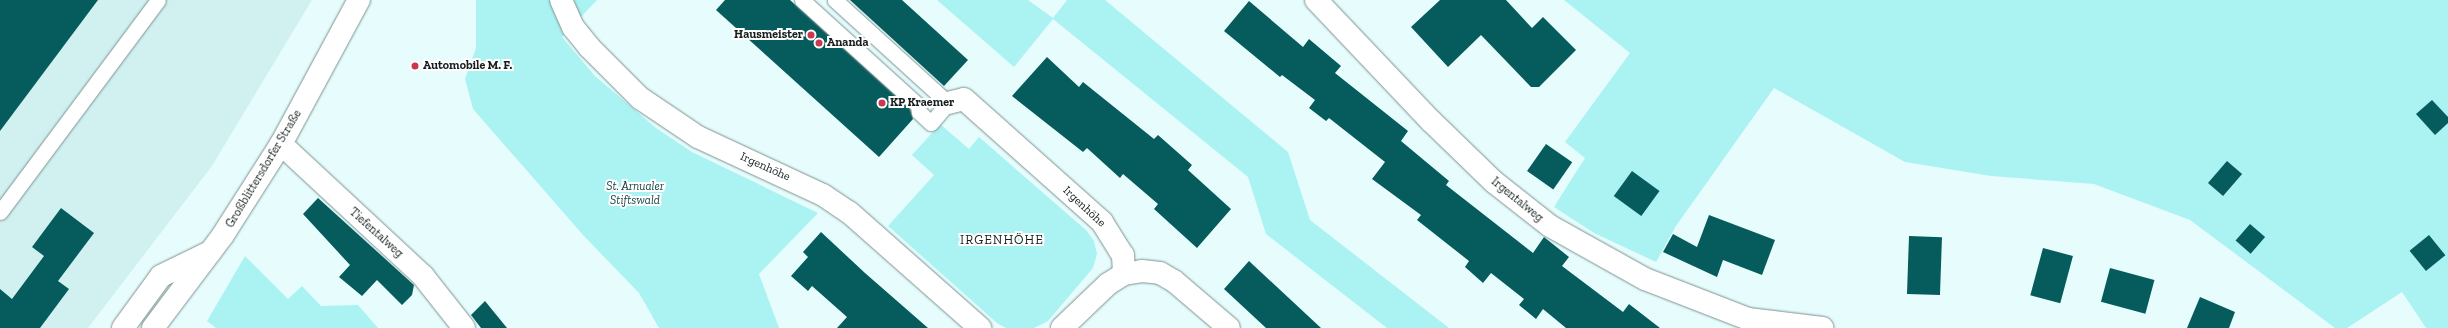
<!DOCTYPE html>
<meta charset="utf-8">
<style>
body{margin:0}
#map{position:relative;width:2448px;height:328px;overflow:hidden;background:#e7fdfd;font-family:"Zilla Slab",serif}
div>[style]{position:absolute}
.built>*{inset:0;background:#d1f1f1}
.green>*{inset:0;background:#abf2f2}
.building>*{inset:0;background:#065b5c;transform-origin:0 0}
.roads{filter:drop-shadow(0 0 1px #7d9291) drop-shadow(0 0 1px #7d9291)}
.lane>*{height:15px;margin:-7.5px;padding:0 7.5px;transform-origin:7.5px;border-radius:7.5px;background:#fff}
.street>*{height:22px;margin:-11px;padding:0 11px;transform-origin:11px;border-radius:11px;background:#fff}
.primary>*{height:22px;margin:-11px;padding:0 11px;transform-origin:11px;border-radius:11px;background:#fff}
.dots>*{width:11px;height:11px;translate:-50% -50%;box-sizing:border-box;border:2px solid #fff;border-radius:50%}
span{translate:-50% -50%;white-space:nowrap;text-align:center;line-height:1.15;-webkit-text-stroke:4px #fff;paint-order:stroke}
.poi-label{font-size:12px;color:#151d1d;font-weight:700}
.right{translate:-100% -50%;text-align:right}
.left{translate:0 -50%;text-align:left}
.street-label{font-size:12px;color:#151d1d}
.park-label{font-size:12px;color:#1a4545;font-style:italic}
.neighbourhood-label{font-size:13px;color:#151d1d;letter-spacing:1px}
</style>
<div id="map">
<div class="built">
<i style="clip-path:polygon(0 0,312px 0,212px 166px,88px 328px,0 328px)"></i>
</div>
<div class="green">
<i style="clip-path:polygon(476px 0,597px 0,562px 37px,595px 76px,656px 128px,692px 152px,818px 213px,759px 274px,779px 328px,659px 328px,639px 293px,583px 235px,473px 109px,465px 79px,476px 48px)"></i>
<i style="clip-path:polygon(937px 0,1028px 0,1053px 18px,1067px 0,1105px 0,1288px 152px,1310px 220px,1449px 328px,1387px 328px,1266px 234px,1248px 177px,1053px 19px,1014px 67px)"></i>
<i style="clip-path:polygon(1564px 0,2448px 0,2448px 328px,2426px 328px,2402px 292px,2347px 328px,2335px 328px,2190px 220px,2094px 184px,1991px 176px,1905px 162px,1774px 88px,1676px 226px,1656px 262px,1594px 233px,1554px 207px,1585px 158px,1565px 142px,1630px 53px)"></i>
<i style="clip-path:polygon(940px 124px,969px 149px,979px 137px,1087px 231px,1094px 241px,1097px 254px,1093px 268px,1048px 321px,1034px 328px,1006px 328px,997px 323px,888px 226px,934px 175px,912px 155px)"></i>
<i style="clip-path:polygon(245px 256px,288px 299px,302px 286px,321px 306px,358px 305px,378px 328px,216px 328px,207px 321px)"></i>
</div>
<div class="building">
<i style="clip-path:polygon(0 0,98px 0,0 131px)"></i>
<i style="clip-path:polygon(725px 0,790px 0,910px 109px,913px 119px,879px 157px,716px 10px)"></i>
<i style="clip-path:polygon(850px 0,902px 0,968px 60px,944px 86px)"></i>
<i style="clip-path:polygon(1440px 0,1506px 0,1532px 28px,1543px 17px,1576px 50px,1539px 87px,1531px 87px,1481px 35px,1448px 67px,1411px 27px)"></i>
<i style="clip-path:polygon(1249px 1px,1303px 47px,1309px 39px,1341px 66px,1335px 73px,1408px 131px,1401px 141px,1449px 181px,1446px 185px,1533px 253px,1544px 237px,1569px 257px,1562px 266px,1623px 312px,1629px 304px,1660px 328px,1566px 328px,1543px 309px,1536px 319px,1519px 305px,1524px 299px,1491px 273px,1483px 283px,1465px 267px,1469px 261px,1417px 220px,1421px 215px,1372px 179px,1385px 162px,1329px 118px,1326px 121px,1309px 108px,1315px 100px,1282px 75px,1280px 77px,1224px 31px)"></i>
<i style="clip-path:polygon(1047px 57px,1079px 87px,1083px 82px,1154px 139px,1158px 135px,1192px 165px,1188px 170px,1231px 209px,1197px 248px,1154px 209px,1158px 204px,1123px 174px,1120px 178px,1087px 148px,1083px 152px,1012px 96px)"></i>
<i style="clip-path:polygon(2432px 100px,2448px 117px,2448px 123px,2435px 135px,2416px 114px)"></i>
<i style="left:1546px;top:144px;width:32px;height:33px;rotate:35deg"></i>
<i style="left:2227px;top:161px;width:20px;height:29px;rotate:41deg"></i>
<i style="left:1632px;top:171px;width:34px;height:31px;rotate:36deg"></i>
<i style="clip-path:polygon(318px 198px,414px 285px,412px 295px,402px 305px,377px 280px,362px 296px,339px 277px,350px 265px,303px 214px)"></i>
<i style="clip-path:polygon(61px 208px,94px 233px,58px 281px,69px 289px,40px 328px,0 328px,0 289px,12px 299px,44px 256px,32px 247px)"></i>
<i style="clip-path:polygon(1709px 215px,1775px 240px,1762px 275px,1723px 260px,1717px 277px,1663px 252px,1673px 234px,1697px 247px)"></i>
<i style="left:2250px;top:224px;width:20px;height:22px;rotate:41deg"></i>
<i style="clip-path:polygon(821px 232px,865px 273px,928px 328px,837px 328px,847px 317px,812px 286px,808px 291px,791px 276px,808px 257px,803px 252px)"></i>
<i style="left:2429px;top:235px;width:26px;height:25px;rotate:51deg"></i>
<i style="left:1909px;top:236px;width:33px;height:58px;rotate:2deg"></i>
<i style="left:2043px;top:248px;width:31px;height:49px;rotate:15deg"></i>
<i style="clip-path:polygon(1249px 261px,1321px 328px,1266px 328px,1224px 289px)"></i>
<i style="left:2110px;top:268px;width:46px;height:35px;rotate:15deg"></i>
<i style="clip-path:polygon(2200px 297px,2235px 312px,2229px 328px,2187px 328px)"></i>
<i style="clip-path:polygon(485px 301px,507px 328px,481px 328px,471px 315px)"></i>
</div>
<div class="roads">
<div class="lane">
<i style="left:802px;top:0;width:156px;rotate:42.2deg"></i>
<i style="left:918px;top:105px;width:7px;rotate:82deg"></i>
<i style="left:919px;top:112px;width:16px;rotate:43deg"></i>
<i style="left:931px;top:123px;width:26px;rotate:-50deg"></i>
<i style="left:948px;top:103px;width:153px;rotate:-137.7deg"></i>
<i style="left:0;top:212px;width:264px;rotate:-53.3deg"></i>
</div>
<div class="street">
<i style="left:561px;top:0;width:30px;rotate:66deg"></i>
<i style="left:573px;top:27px;width:26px;rotate:51deg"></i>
<i style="left:589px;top:47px;width:72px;rotate:45deg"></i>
<i style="left:640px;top:98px;width:70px;rotate:33.9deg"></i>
<i style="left:698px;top:137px;width:138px;rotate:24.9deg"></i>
<i style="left:823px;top:195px;width:32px;rotate:34deg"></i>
<i style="left:850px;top:213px;width:174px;rotate:41.5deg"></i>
<i style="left:1316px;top:0;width:167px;rotate:46.5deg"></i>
<i style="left:1431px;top:121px;width:88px;rotate:44.1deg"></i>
<i style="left:1494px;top:182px;width:71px;rotate:38.2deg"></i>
<i style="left:1550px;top:226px;width:109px;rotate:29.2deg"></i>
<i style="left:1645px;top:279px;width:110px;rotate:21.2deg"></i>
<i style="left:1748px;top:319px;width:75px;rotate:6.9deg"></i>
<i style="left:948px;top:103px;width:16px;rotate:-14deg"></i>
<i style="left:964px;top:99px;width:185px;rotate:41.7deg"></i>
<i style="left:1102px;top:222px;width:39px;rotate:58deg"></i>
<i style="left:1123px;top:255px;width:19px;rotate:87deg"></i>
<i style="left:281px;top:144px;width:194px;rotate:42.9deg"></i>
<i style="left:423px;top:276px;width:66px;rotate:51.7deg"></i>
<i style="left:123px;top:328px;width:64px;rotate:-53.8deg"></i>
<i style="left:161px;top:276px;width:55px;rotate:-26.1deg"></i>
<i style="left:1062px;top:328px;width:64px;rotate:-43.7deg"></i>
<i style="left:1108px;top:284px;width:19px;rotate:-32deg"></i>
<i style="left:1124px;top:274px;width:18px;rotate:-9deg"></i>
<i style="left:1142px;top:271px;width:18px;rotate:6deg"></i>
<i style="left:1160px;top:273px;width:16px;rotate:30deg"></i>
<i style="left:1174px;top:281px;width:72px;rotate:40.5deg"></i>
</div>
<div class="primary">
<i style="left:153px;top:328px;width:116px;rotate:-53deg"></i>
<i style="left:223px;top:235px;width:108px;rotate:-57.5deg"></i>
<i style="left:281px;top:144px;width:164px;rotate:-61.6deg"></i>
</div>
</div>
<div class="dots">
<i style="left:811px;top:35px;background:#c83850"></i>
<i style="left:819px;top:43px;background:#c83850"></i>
<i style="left:415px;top:66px;background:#c83850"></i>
<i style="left:882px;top:103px;background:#c83850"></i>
</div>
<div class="poi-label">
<span class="right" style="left:803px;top:35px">Hausmeister</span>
<span class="left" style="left:827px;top:43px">Ananda</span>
<span class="left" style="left:423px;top:66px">Automobile M. F.</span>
<span class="left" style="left:890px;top:103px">KP Kraemer</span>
</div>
<div class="street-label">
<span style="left:765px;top:167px;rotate:24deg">Irgenhöhe</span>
<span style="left:264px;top:169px;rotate:-59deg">Großblittersdorfer Straße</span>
<span style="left:1517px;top:200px;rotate:39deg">Irgentalweg</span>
<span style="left:1084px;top:207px;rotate:43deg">Irgenhöhe</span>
<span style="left:376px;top:233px;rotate:42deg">Tiefentalweg</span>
</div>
<div class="park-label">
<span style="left:635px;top:194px">St. Arnualer<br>Stiftswald</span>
</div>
<div class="neighbourhood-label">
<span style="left:1002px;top:240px">IRGENHÖHE</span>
</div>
</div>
